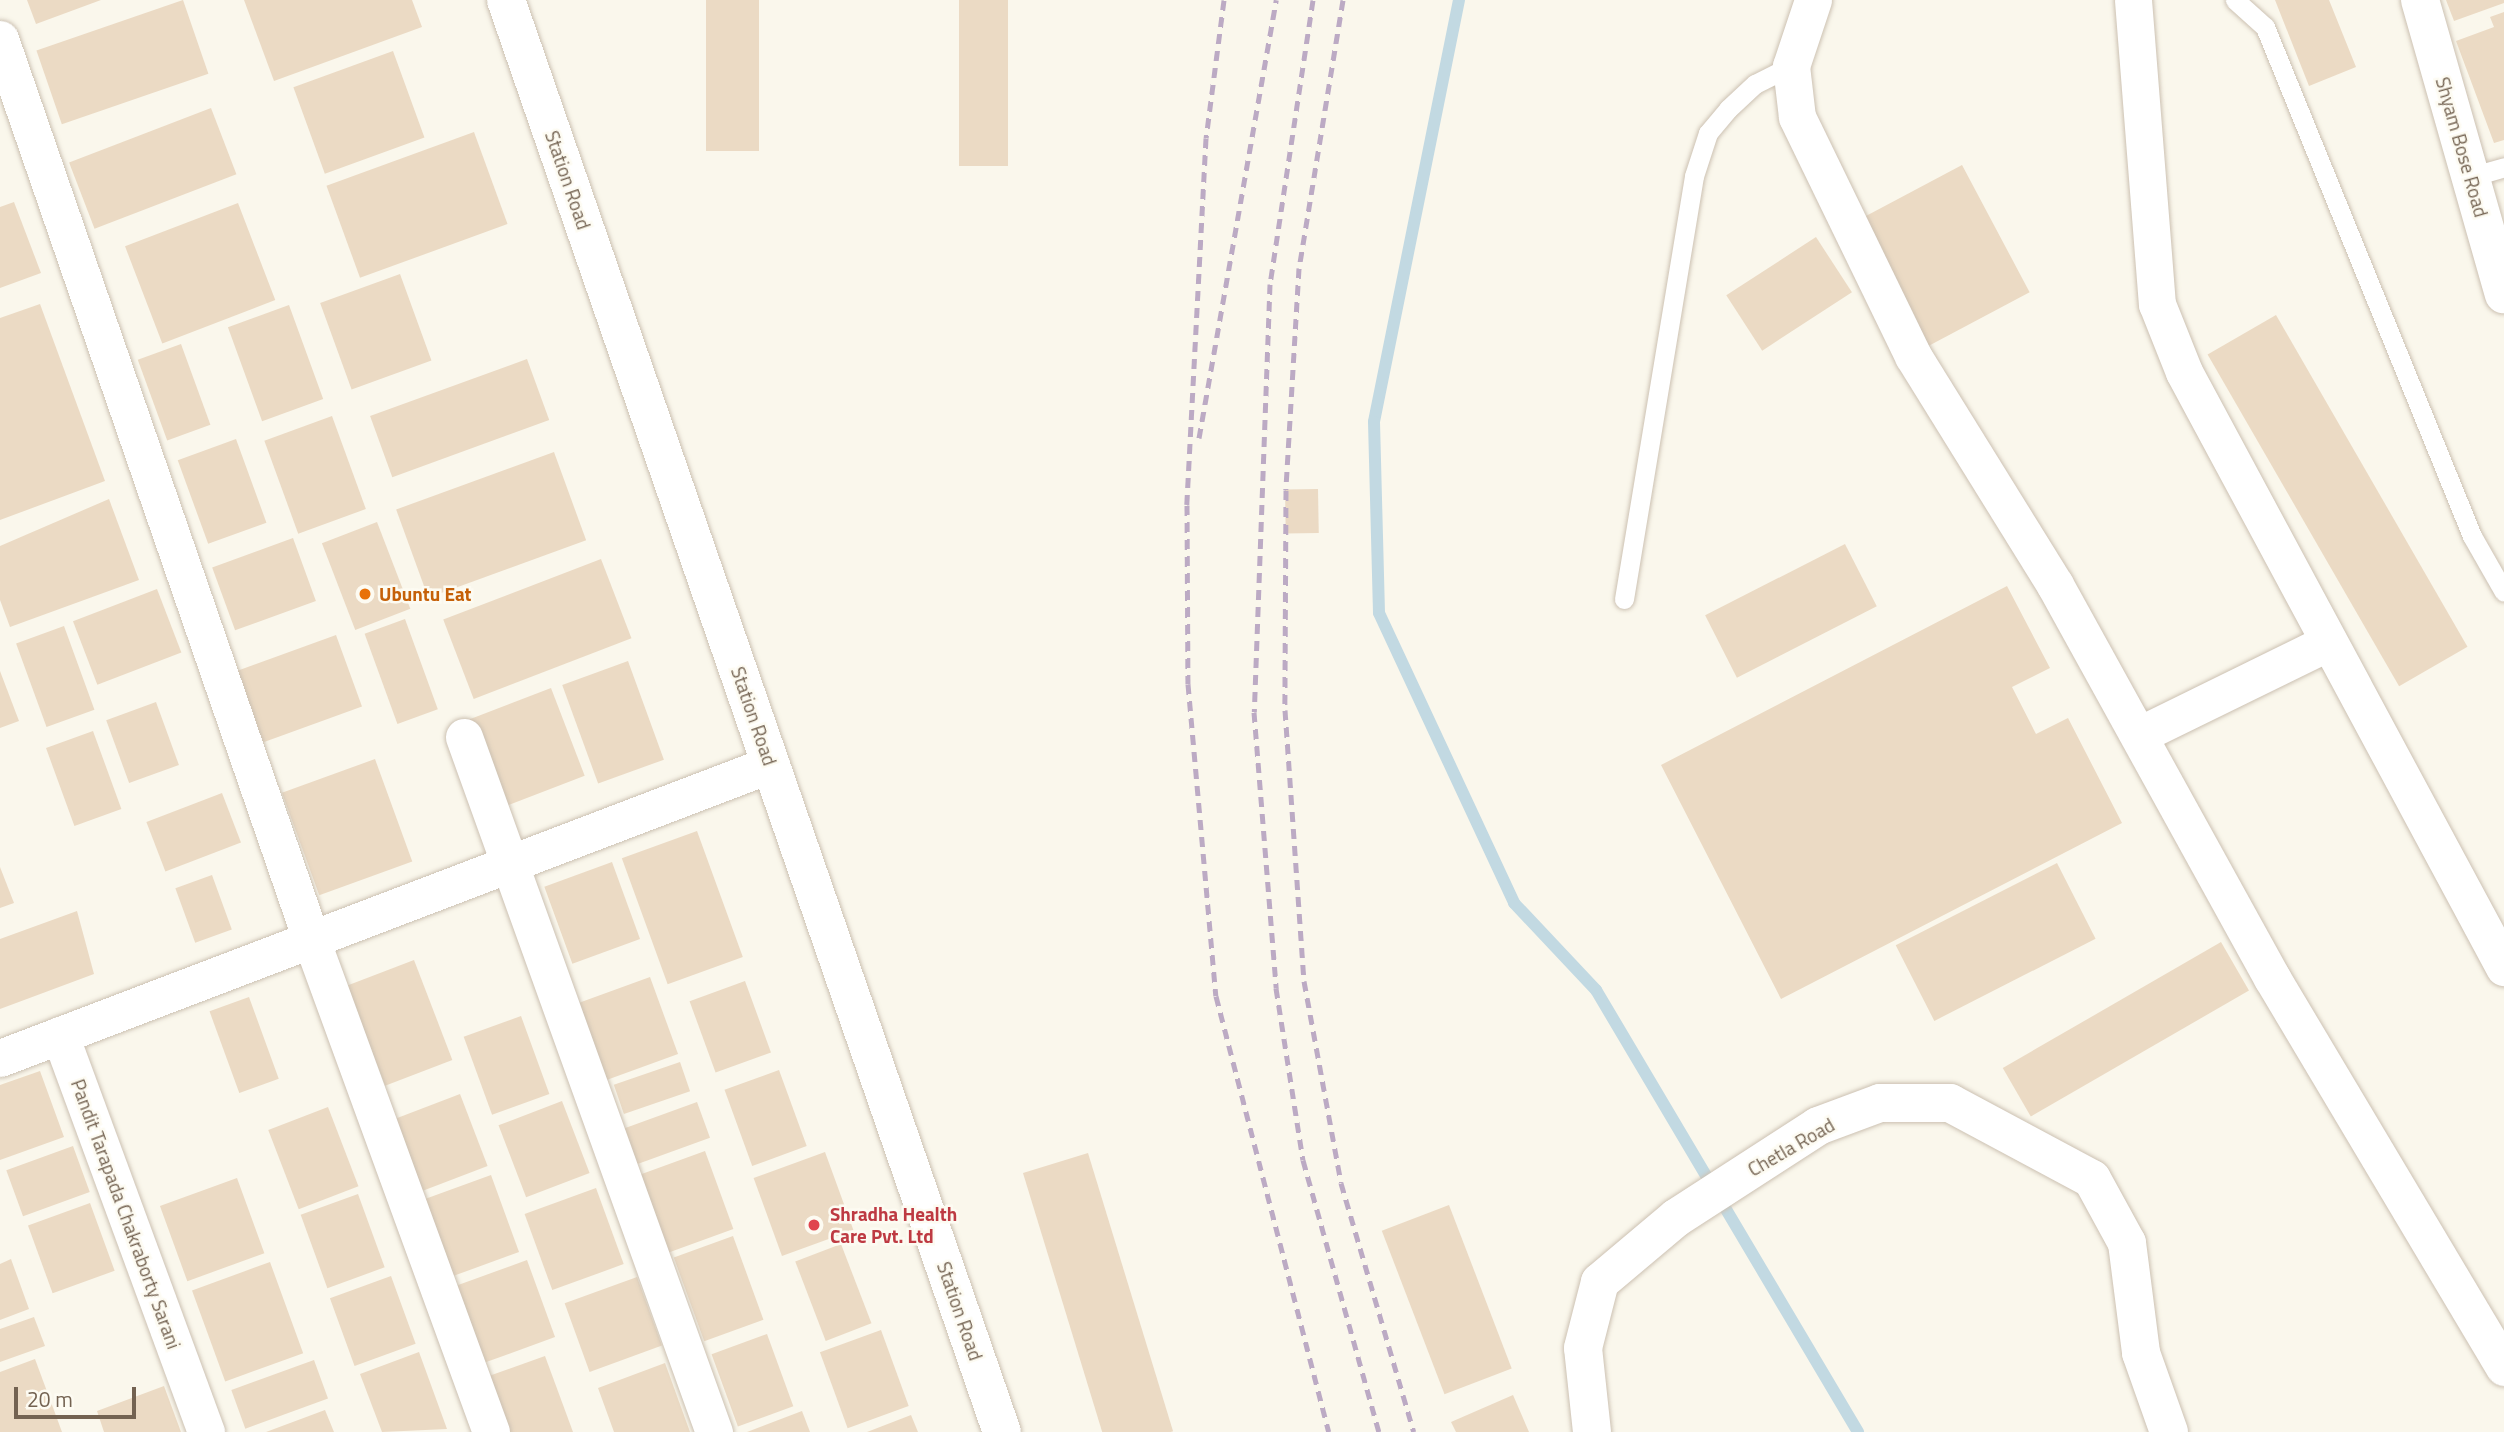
<!DOCTYPE html>
<style>
body{margin:0}
#map{position:relative;width:2504px;height:1432px;overflow:hidden;background:#faf7ec;font-family:"Titillium Web",sans-serif}
div>[style]{position:absolute}
.stream>*{height:12px;margin:-6px;padding:0 6px;transform-origin:6px;border-radius:6px;background:#c2d9e2}
.building>*{inset:0;background:#ebdac4;transform-origin:0 0}
.roads{filter:drop-shadow(0 0 2px #ccc1b2) drop-shadow(0 0 2px #ccc1b2)}
.service>*{height:19px;margin:-9.5px;padding:0 9.5px;transform-origin:9.5px;border-radius:9.5px;background:#fff}
.minor>*{height:37px;margin:-18.5px;padding:0 18.5px;transform-origin:18.5px;border-radius:18.5px;background:#fff}
.tertiary>*{height:38px;margin:-19px;padding:0 19px;transform-origin:19px;border-radius:19px;background:#fff}
.secondary>*{height:38px;margin:-19px;padding:0 19px;transform-origin:19px;border-radius:19px;background:#fff}
.rail>*{height:5px;margin-top:-2.5px;transform-origin:0;background:repeating-linear-gradient(90deg,#bcaac4 0 10px,transparent 0 17px)}
.dots>*{width:19px;height:19px;translate:-50% -50%;box-sizing:border-box;border:4px solid #fdfbf2;border-radius:50%}
span{translate:-50% -50%;white-space:nowrap;text-align:center;line-height:1.15;-webkit-text-stroke:5px #fdfbf2;paint-order:stroke}
.street-label{font-size:19px;color:#736251}
.food-label{font-size:19px;color:#c56008;font-weight:700}
.left{translate:0 -50%;text-align:left}
.health-label{font-size:19px;color:#be3a42;font-weight:700}
.scale{position:absolute;left:14px;top:1387px;width:122px;height:32px;box-sizing:border-box;border:4px solid #736251;border-top:0;padding-left:9px;font-size:21px;line-height:24px;white-space:nowrap;color:#736251;-webkit-text-stroke:5px #fdfbf2;paint-order:stroke}
</style>
<div id="map">
<div class="stream">
<i style="left:1459px;top:0;width:430px;rotate:101.4deg"></i>
<i style="left:1374px;top:422px;width:191px;rotate:88.5deg"></i>
<i style="left:1379px;top:613px;width:320px;rotate:65deg"></i>
<i style="left:1514px;top:903px;width:120px;rotate:46.7deg"></i>
<i style="left:1596px;top:990px;width:514px;rotate:59.34deg"></i>
</div>
<div class="building">
<i style="clip-path:polygon(27px 0,101px 0,36px 24px)"></i>
<i style="left:183px;top:0;width:78px;height:155px;rotate:71deg"></i>
<i style="clip-path:polygon(244px 0,412px 0,422px 27px,274px 81px)"></i>
<i style="left:706px;top:0;width:53px;height:151px"></i>
<i style="left:959px;top:0;width:49px;height:166px"></i>
<i style="clip-path:polygon(2275px 0,2329px 0,2356px 67px,2309px 86px)"></i>
<i style="clip-path:polygon(2446px 0,2504px 0,2504px 3px,2454px 21px)"></i>
<i style="clip-path:polygon(2504px 12px,2504px 140px,2494px 143px,2456px 41px,2494px 27px,2490px 17px)"></i>
<i style="left:393px;top:51px;width:92px;height:106px;rotate:70deg"></i>
<i style="left:211px;top:108px;width:71px;height:152px;rotate:69deg"></i>
<i style="left:474px;top:132px;width:98px;height:157px;rotate:70deg"></i>
<i style="left:1962px;top:165px;width:144px;height:121px;rotate:62deg"></i>
<i style="clip-path:polygon(14px 202px,41px 273px,0 288px,0 207px)"></i>
<i style="left:238px;top:203px;width:104px;height:121px;rotate:69deg"></i>
<i style="left:1816px;top:237px;width:66px;height:107px;rotate:57deg"></i>
<i style="left:400px;top:274px;width:92px;height:85px;rotate:70deg"></i>
<i style="clip-path:polygon(40px 304px,105px 481px,0 520px,0 318px)"></i>
<i style="left:289px;top:305px;width:100px;height:65px;rotate:70deg"></i>
<i style="left:2276px;top:315px;width:383px;height:79px;rotate:60deg"></i>
<i style="left:181px;top:344px;width:86px;height:46px;rotate:70deg"></i>
<i style="left:527px;top:359px;width:65px;height:167px;rotate:70deg"></i>
<i style="left:332px;top:416px;width:99px;height:72px;rotate:70deg"></i>
<i style="left:236px;top:439px;width:89px;height:62px;rotate:70deg"></i>
<i style="left:554px;top:452px;width:94px;height:168px;rotate:70deg"></i>
<i style="left:1318px;top:489px;width:44px;height:33px;rotate:89deg"></i>
<i style="clip-path:polygon(109px 499px,139px 580px,10px 627px,0 600px,0 546px)"></i>
<i style="left:377px;top:522px;width:93px;height:59px;rotate:69deg"></i>
<i style="left:293px;top:538px;width:67px;height:86px;rotate:70deg"></i>
<i style="left:1845px;top:544px;width:70px;height:157px;rotate:63deg"></i>
<i style="left:601px;top:559px;width:85px;height:169px;rotate:69deg"></i>
<i style="clip-path:polygon(2007px 586px,2050px 668px,2012px 687px,2036px 734px,2068px 718px,2122px 823px,1781px 999px,1661px 765px)"></i>
<i style="left:157px;top:589px;width:68px;height:90px;rotate:69deg"></i>
<i style="left:405px;top:619px;width:96px;height:43px;rotate:70deg"></i>
<i style="left:64px;top:626px;width:89px;height:51px;rotate:70deg"></i>
<i style="left:336px;top:635px;width:76px;height:107px;rotate:70deg"></i>
<i style="left:628px;top:661px;width:105px;height:70px;rotate:70deg"></i>
<i style="clip-path:polygon(0 671px,19px 721px,0 728px)"></i>
<i style="left:551px;top:688px;width:94px;height:87px;rotate:69deg"></i>
<i style="left:156px;top:702px;width:67px;height:53px;rotate:70deg"></i>
<i style="left:93px;top:731px;width:83px;height:50px;rotate:70deg"></i>
<i style="left:375px;top:759px;width:109px;height:99px;rotate:70deg"></i>
<i style="left:222px;top:793px;width:53px;height:81px;rotate:69deg"></i>
<i style="left:697px;top:831px;width:134px;height:80px;rotate:70deg"></i>
<i style="left:612px;top:862px;width:82px;height:72px;rotate:70deg"></i>
<i style="left:2057px;top:863px;width:85px;height:181px;rotate:63deg"></i>
<i style="clip-path:polygon(0 867px,14px 903px,0 908px)"></i>
<i style="left:212px;top:875px;width:58px;height:39px;rotate:70deg"></i>
<i style="clip-path:polygon(77px 911px,94px 974px,0 1009px,0 939px)"></i>
<i style="left:2221px;top:942px;width:56px;height:252px;rotate:60deg"></i>
<i style="left:414px;top:960px;width:107px;height:72px;rotate:69deg"></i>
<i style="left:650px;top:977px;width:82px;height:79px;rotate:70deg"></i>
<i style="left:745px;top:981px;width:76px;height:59px;rotate:70deg"></i>
<i style="left:249px;top:997px;width:87px;height:42px;rotate:70deg"></i>
<i style="left:521px;top:1016px;width:83px;height:61px;rotate:70deg"></i>
<i style="left:680px;top:1062px;width:31px;height:70px;rotate:71deg"></i>
<i style="left:779px;top:1070px;width:81px;height:58px;rotate:70deg"></i>
<i style="clip-path:polygon(40px 1071px,64px 1137px,0 1160px,0 1085px)"></i>
<i style="left:460px;top:1094px;width:77px;height:77px;rotate:69deg"></i>
<i style="left:562px;top:1101px;width:77px;height:68px;rotate:69deg"></i>
<i style="left:697px;top:1102px;width:38px;height:77px;rotate:70deg"></i>
<i style="left:328px;top:1107px;width:85px;height:64px;rotate:69deg"></i>
<i style="left:73px;top:1146px;width:49px;height:71px;rotate:70deg"></i>
<i style="left:705px;top:1151px;width:83px;height:71px;rotate:70deg"></i>
<i style="left:825px;top:1152px;width:83px;height:76px;rotate:70deg"></i>
<i style="left:1088px;top:1153px;width:291px;height:68px;rotate:73deg"></i>
<i style="left:491px;top:1175px;width:82px;height:79px;rotate:70deg"></i>
<i style="left:237px;top:1178px;width:80px;height:82px;rotate:70deg"></i>
<i style="left:596px;top:1188px;width:81px;height:76px;rotate:70deg"></i>
<i style="left:358px;top:1194px;width:78px;height:61px;rotate:70deg"></i>
<i style="left:90px;top:1203px;width:72px;height:66px;rotate:70deg"></i>
<i style="left:1449px;top:1205px;width:175px;height:72px;rotate:69deg"></i>
<i style="left:733px;top:1236px;width:89px;height:63px;rotate:70deg"></i>
<i style="left:841px;top:1244px;width:85px;height:49px;rotate:69deg"></i>
<i style="clip-path:polygon(11px 1259px,29px 1309px,0 1320px,0 1264px)"></i>
<i style="left:527px;top:1260px;width:82px;height:82px;rotate:70deg"></i>
<i style="left:270px;top:1262px;width:97px;height:83px;rotate:70deg"></i>
<i style="left:391px;top:1276px;width:72px;height:65px;rotate:70deg"></i>
<i style="left:637px;top:1277px;width:73px;height:77px;rotate:70deg"></i>
<i style="clip-path:polygon(34px 1317px,45px 1346px,0 1362px,0 1329px)"></i>
<i style="left:881px;top:1330px;width:81px;height:65px;rotate:70deg"></i>
<i style="left:767px;top:1334px;width:77px;height:59px;rotate:70deg"></i>
<i style="clip-path:polygon(419px 1352px,447px 1429px,382px 1432px,360px 1374px)"></i>
<i style="clip-path:polygon(545px 1356px,573px 1432px,506px 1432px,486px 1377px)"></i>
<i style="clip-path:polygon(35px 1359px,62px 1432px,0 1432px,0 1372px)"></i>
<i style="left:314px;top:1360px;width:41px;height:88px;rotate:70deg"></i>
<i style="clip-path:polygon(665px 1363px,690px 1432px,614px 1432px,598px 1388px)"></i>
<i style="clip-path:polygon(164px 1386px,181px 1432px,104px 1432px,97px 1411px)"></i>
<i style="clip-path:polygon(1513px 1395px,1529px 1432px,1456px 1432px,1451px 1422px)"></i>
<i style="clip-path:polygon(325px 1410px,334px 1432px,266px 1432px)"></i>
<i style="clip-path:polygon(802px 1411px,810px 1432px,747px 1432px)"></i>
<i style="clip-path:polygon(911px 1415px,918px 1432px,867px 1432px)"></i>
</div>
<div class="roads">
<div class="service">
<i style="left:2235px;top:0;width:40px;rotate:42deg"></i>
<i style="left:2265px;top:27px;width:549px;rotate:67.87deg"></i>
<i style="left:2472px;top:536px;width:64px;rotate:60.3deg"></i>
<i style="left:2470px;top:177px;width:35px;rotate:-16deg"></i>
<i style="left:1624px;top:599px;width:429px;rotate:-80.6deg"></i>
<i style="left:1694px;top:176px;width:45px;rotate:-72deg"></i>
<i style="left:1708px;top:133px;width:31px;rotate:-50deg"></i>
<i style="left:1728px;top:109px;width:37px;rotate:-43deg"></i>
<i style="left:1755px;top:84px;width:40px;rotate:-26.6deg"></i>
</div>
<div class="minor">
<i style="left:1813px;top:0;width:70px;rotate:108.4deg"></i>
<i style="left:1791px;top:66px;width:51px;rotate:83.3deg"></i>
<i style="left:1797px;top:117px;width:266px;rotate:64.1deg"></i>
<i style="left:1913px;top:356px;width:269px;rotate:58.2deg"></i>
<i style="left:2055px;top:585px;width:449px;rotate:61.1deg"></i>
<i style="left:2272px;top:978px;width:453px;rotate:59.2deg"></i>
<i style="left:2133px;top:0;width:305px;rotate:85.5deg"></i>
<i style="left:2157px;top:304px;width:73px;rotate:68.3deg"></i>
<i style="left:2184px;top:372px;width:676px;rotate:61.73deg"></i>
<i style="left:0;top:39px;width:952px;rotate:70.94deg"></i>
<i style="left:311px;top:939px;width:525px;rotate:69.94deg"></i>
<i style="left:2141px;top:734px;width:207px;rotate:-26.1deg"></i>
<i style="left:464px;top:737px;width:739px;rotate:70.22deg"></i>
<i style="left:60px;top:1035px;width:423px;rotate:69.8deg"></i>
<i style="left:0;top:1058px;width:825px;rotate:-20.87deg"></i>
</div>
<div class="tertiary">
<i style="left:506px;top:0;width:1515px;rotate:70.9deg"></i>
<i style="left:2420px;top:0;width:306px;rotate:74.1deg"></i>
</div>
<div class="secondary">
<i style="left:1592px;top:1432px;width:84px;rotate:-96.1deg"></i>
<i style="left:1583px;top:1348px;width:68px;rotate:-75.6deg"></i>
<i style="left:1600px;top:1282px;width:99px;rotate:-40.1deg"></i>
<i style="left:1676px;top:1218px;width:169px;rotate:-32.9deg"></i>
<i style="left:1818px;top:1126px;width:66px;rotate:-20.4deg"></i>
<i style="left:1880px;top:1103px;width:70px"></i>
<i style="left:1950px;top:1103px;width:161px;rotate:28.2deg"></i>
<i style="left:2092px;top:1179px;width:73px;rotate:61.3deg"></i>
<i style="left:2127px;top:1243px;width:111px;rotate:82.7deg"></i>
<i style="left:2141px;top:1353px;width:84px;rotate:70.5deg"></i>
</div>
</div>
<div class="rail">
<i style="left:1224px;top:0;width:139px;rotate:97.4deg"></i>
<i style="left:1206px;top:138px;width:367px;rotate:93deg"></i>
<i style="left:1187px;top:505px;width:179px;rotate:89.7deg"></i>
<i style="left:1188px;top:684px;width:313px;rotate:84.9deg"></i>
<i style="left:1216px;top:996px;width:450px;rotate:75.5deg"></i>
<i style="left:1313px;top:0;width:287px;rotate:98.6deg"></i>
<i style="left:1270px;top:284px;width:428px;rotate:92.1deg"></i>
<i style="left:1254px;top:712px;width:277px;rotate:85.4deg"></i>
<i style="left:1276px;top:988px;width:174px;rotate:81.1deg"></i>
<i style="left:1303px;top:1160px;width:282px;rotate:74.4deg"></i>
<i style="left:1343px;top:0;width:272px;rotate:99.3deg"></i>
<i style="left:1299px;top:268px;width:222px;rotate:93.4deg"></i>
<i style="left:1286px;top:490px;width:220px;rotate:90.3deg"></i>
<i style="left:1285px;top:710px;width:272px;rotate:86deg"></i>
<i style="left:1304px;top:981px;width:205px;rotate:79.6deg"></i>
<i style="left:1341px;top:1183px;width:259px;rotate:73.7deg"></i>
<i style="left:1199px;top:438px;width:445px;rotate:-80deg"></i>
</div>
<div class="dots">
<i style="left:365px;top:594px;background:#e8710a"></i>
<i style="left:814px;top:1225px;background:#e0444e"></i>
</div>
<div class="street-label">
<span style="left:2462px;top:147px;rotate:74deg">Shyam Bose Road</span>
<span style="left:568px;top:180px;rotate:71deg">Station Road</span>
<span style="left:754px;top:716px;rotate:71deg">Station Road</span>
<span style="left:1791px;top:1147px;rotate:-30deg">Chetla Road</span>
<span style="left:126px;top:1214px;rotate:70deg">Pandit Tarapada Chakraborty Sarani</span>
<span style="left:960px;top:1311px;rotate:71deg">Station Road</span>
</div>
<div class="food-label">
<span class="left" style="left:379px;top:594px">Ubuntu Eat</span>
</div>
<div class="health-label">
<span class="left" style="left:830px;top:1225px">Shradha Health<br>Care Pvt. Ltd</span>
</div>
<div class="scale">20 m</div>
</div>
